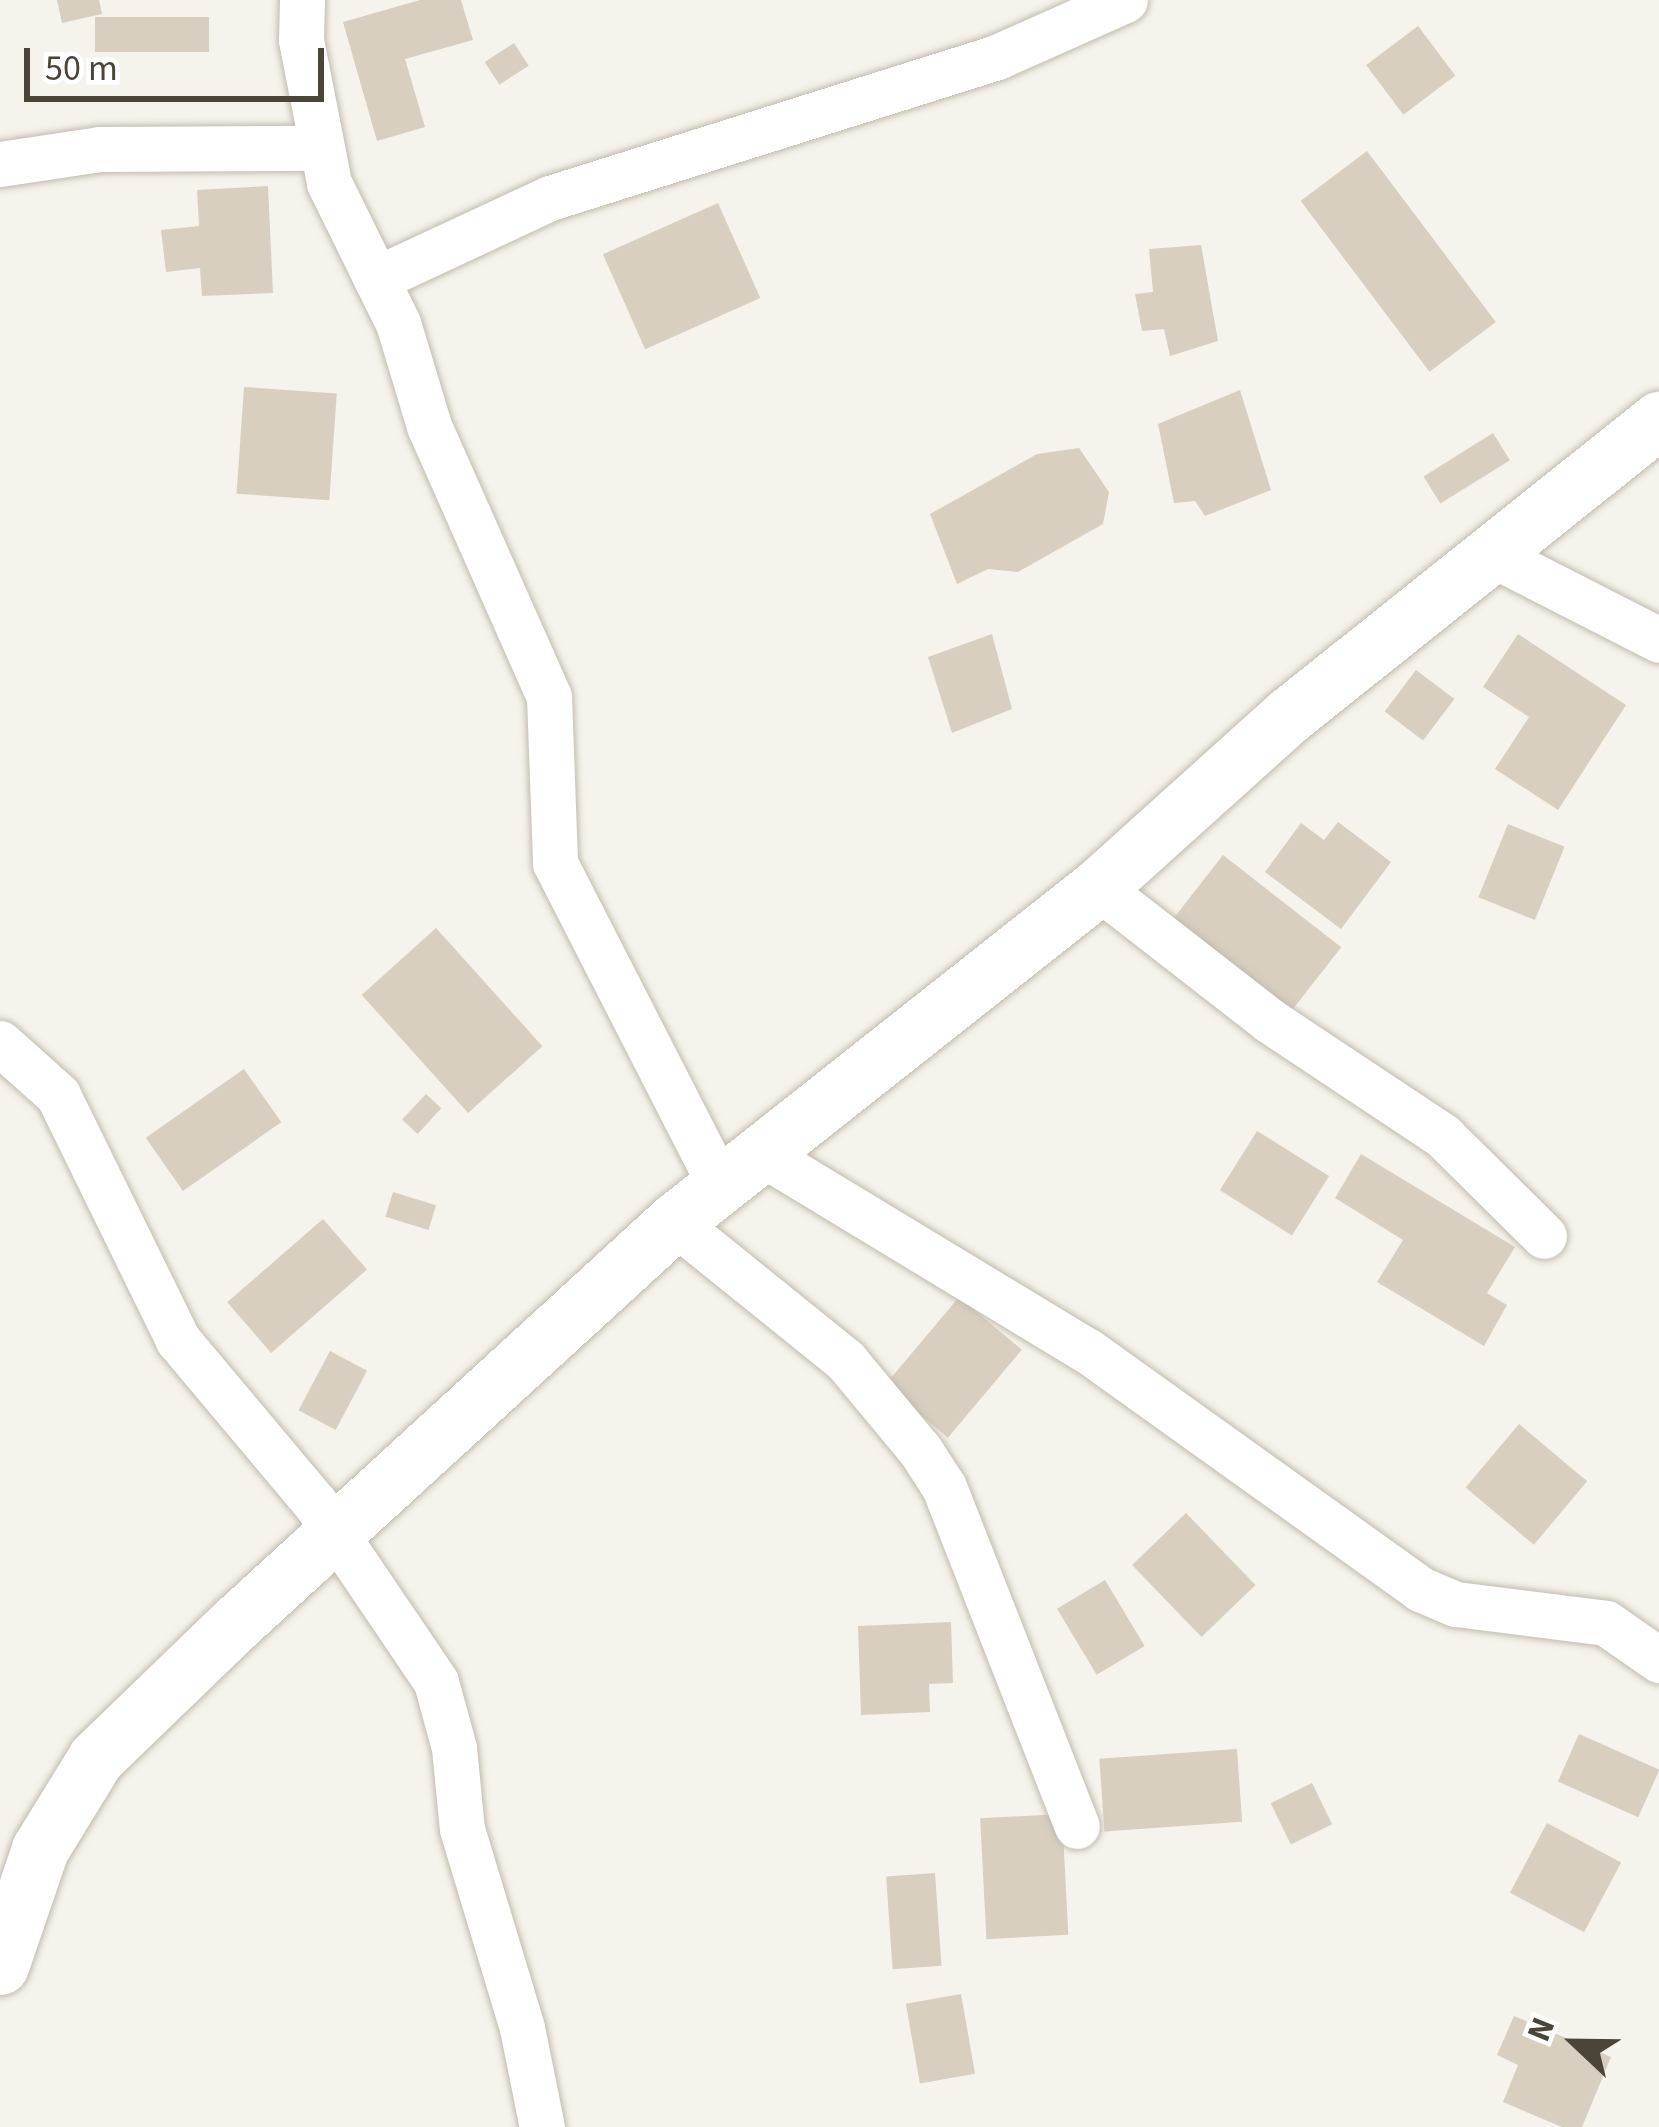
<!DOCTYPE html>
<style>
body{margin:0}
#map{position:relative;width:1659px;height:2127px;overflow:hidden;background:#f6f3ec;font-family:"Source Sans 3",sans-serif}
div>[style]{position:absolute}
.building>*{inset:0;background:#d8cfc1;transform-origin:0 0}
.roads{filter:drop-shadow(0 0 3px #c2bbae) drop-shadow(0 0 3px #c2bbae)}
.minor>*{height:45px;margin:-22.5px;padding:0 22.5px;transform-origin:22.5px;border-radius:22.5px;background:#fff}
.tertiary>*{height:57px;margin:-28.5px;padding:0 28.5px;transform-origin:28.5px;border-radius:28.5px;background:#fff}
span{translate:-50% -50%;white-space:nowrap;text-align:center;line-height:1.15;-webkit-text-stroke:12px #fff;paint-order:stroke}
.north{position:absolute;left:1515px;top:1983px;width:120px;height:120px;-webkit-text-stroke:9px #fff;paint-order:stroke;rotate:292deg;font-size:33px;font-weight:700;line-height:48px;text-align:center;color:#4b4439}
.north::after{content:'';display:block;margin:auto;width:42px;height:54px;background:#4b4439;clip-path:polygon(50% 0,100% 100%,50% 72%,0 100%)}
.scale{position:absolute;left:24px;top:48px;width:300px;height:54px;box-sizing:border-box;border:6px solid #4b4439;border-top:0;padding-left:15px;font-size:36px;line-height:42px;white-space:nowrap;color:#4b4439;-webkit-text-stroke:9px #fff;paint-order:stroke}
</style>
<div id="map">
<div class="building">
<i style="clip-path:polygon(57px 0,99px 0,102px 14px,62px 23px)"></i>
<i style="clip-path:polygon(420px 0,461px 0,473px 40px,405px 59px,425px 127px,377px 141px,343px 22px)"></i>
<i style="left:209px;top:17px;width:35px;height:114px;rotate:90deg"></i>
<i style="left:1418px;top:26px;width:62px;height:65px;rotate:53deg"></i>
<i style="left:514px;top:43px;width:27px;height:35px;rotate:57deg"></i>
<i style="left:1367px;top:151px;width:214px;height:83px;rotate:53deg"></i>
<i style="clip-path:polygon(268px 186px,273px 293px,202px 296px,200px 268px,166px 272px,161px 230px,199px 226px,197px 190px)"></i>
<i style="left:718px;top:203px;width:104px;height:126px;rotate:66deg"></i>
<i style="clip-path:polygon(1201px 245px,1218px 341px,1170px 356px,1164px 329px,1142px 331px,1135px 294px,1153px 292px,1149px 249px)"></i>
<i style="left:244px;top:387px;width:93px;height:107px;rotate:4deg"></i>
<i style="clip-path:polygon(1240px 390px,1271px 490px,1205px 516px,1195px 501px,1174px 503px,1158px 424px)"></i>
<i style="left:1493px;top:433px;width:32px;height:82px;rotate:58deg"></i>
<i style="clip-path:polygon(1079px 448px,1109px 492px,1103px 524px,1018px 572px,988px 569px,957px 584px,930px 514px,1037px 454px)"></i>
<i style="clip-path:polygon(992px 634px,1012px 709px,952px 733px,928px 657px)"></i>
<i style="clip-path:polygon(1518px 634px,1626px 705px,1558px 810px,1495px 769px,1529px 717px,1483px 687px)"></i>
<i style="left:1416px;top:670px;width:48px;height:52px;rotate:37deg"></i>
<i style="clip-path:polygon(1338px 822px,1391px 862px,1341px 929px,1265px 872px,1301px 823px,1324px 840px)"></i>
<i style="left:1508px;top:824px;width:61px;height:79px;rotate:22deg"></i>
<i style="left:1223px;top:855px;width:150px;height:84px;rotate:38deg"></i>
<i style="left:436px;top:928px;width:159px;height:100px;rotate:48deg"></i>
<i style="left:244px;top:1069px;width:65px;height:120px;rotate:55deg"></i>
<i style="left:426px;top:1094px;width:21px;height:35px;rotate:43deg"></i>
<i style="left:1257px;top:1131px;width:85px;height:70px;rotate:32deg"></i>
<i style="clip-path:polygon(1361px 1154px,1515px 1247px,1487px 1293px,1507px 1305px,1484px 1346px,1377px 1282px,1403px 1240px,1335px 1198px)"></i>
<i style="left:393px;top:1192px;width:45px;height:26px;rotate:17deg"></i>
<i style="left:323px;top:1219px;width:67px;height:127px;rotate:49deg"></i>
<i style="left:959px;top:1297px;width:82px;height:115px;rotate:40deg"></i>
<i style="left:330px;top:1351px;width:42px;height:67px;rotate:28deg"></i>
<i style="left:1519px;top:1424px;width:89px;height:83px;rotate:40deg"></i>
<i style="left:1186px;top:1513px;width:100px;height:75px;rotate:46deg"></i>
<i style="left:1105px;top:1580px;width:77px;height:56px;rotate:59deg"></i>
<i style="clip-path:polygon(951px 1622px,953px 1683px,929px 1684px,930px 1712px,861px 1715px,858px 1626px)"></i>
<i style="left:1579px;top:1734px;width:88px;height:52px;rotate:24deg"></i>
<i style="left:1237px;top:1749px;width:73px;height:138px;rotate:86deg"></i>
<i style="left:1312px;top:1783px;width:46px;height:46px;rotate:64deg"></i>
<i style="left:1062px;top:1814px;width:121px;height:82px;rotate:87deg"></i>
<i style="left:1547px;top:1823px;width:84px;height:79px;rotate:28deg"></i>
<i style="left:935px;top:1873px;width:93px;height:49px;rotate:86deg"></i>
<i style="left:961px;top:1994px;width:81px;height:56px;rotate:80deg"></i>
<i style="clip-path:polygon(1514px 2016px,1611px 2057px,1582px 2127px,1562px 2127px,1503px 2102px,1518px 2065px,1497px 2055px)"></i>
</div>
<div class="roads">
<div class="minor">
<i style="left:302px;top:0;width:40px;rotate:91.4deg"></i>
<i style="left:301px;top:40px;width:146px;rotate:78.9deg"></i>
<i style="left:329px;top:183px;width:156px;rotate:63.8deg"></i>
<i style="left:398px;top:323px;width:108px;rotate:73.2deg"></i>
<i style="left:429px;top:426px;width:296px;rotate:66.1deg"></i>
<i style="left:549px;top:697px;width:166px;rotate:87.9deg"></i>
<i style="left:555px;top:863px;width:362px;rotate:62.9deg"></i>
<i style="left:0;top:164px;width:101px;rotate:-8.5deg"></i>
<i style="left:100px;top:149px;width:220px;rotate:-0.3deg"></i>
<i style="left:376px;top:279px;width:192px;rotate:-25deg"></i>
<i style="left:550px;top:198px;width:469px;rotate:-17.5deg"></i>
<i style="left:997px;top:57px;width:140px;rotate:-24deg"></i>
<i style="left:1495px;top:556px;width:184px;rotate:27.1deg"></i>
<i style="left:1098px;top:887px;width:218px;rotate:37.9deg"></i>
<i style="left:1270px;top:1021px;width:208px;rotate:33.6deg"></i>
<i style="left:1443px;top:1136px;width:142px;rotate:44.7deg"></i>
<i style="left:0;top:1043px;width:78px;rotate:41.9deg"></i>
<i style="left:58px;top:1095px;width:273px;rotate:63.9deg"></i>
<i style="left:178px;top:1340px;width:213px;rotate:50deg"></i>
<i style="left:315px;top:1503px;width:216px;rotate:55.9deg"></i>
<i style="left:436px;top:1682px;width:68px;rotate:74.7deg"></i>
<i style="left:454px;top:1748px;width:81px;rotate:84.4deg"></i>
<i style="left:462px;top:1829px;width:208px;rotate:73.2deg"></i>
<i style="left:522px;top:2028px;width:101px;rotate:78.6deg"></i>
<i style="left:759px;top:1152px;width:385px;rotate:31.2deg"></i>
<i style="left:1088px;top:1351px;width:408px;rotate:35.6deg"></i>
<i style="left:1420px;top:1589px;width:39px;rotate:23deg"></i>
<i style="left:1456px;top:1604px;width:151px;rotate:7.2deg"></i>
<i style="left:1606px;top:1623px;width:65px;rotate:34.9deg"></i>
<i style="left:674px;top:1222px;width:221px;rotate:38.9deg"></i>
<i style="left:846px;top:1361px;width:116px;rotate:50.3deg"></i>
<i style="left:920px;top:1450px;width:44px;rotate:57deg"></i>
<i style="left:944px;top:1487px;width:364px;rotate:68.6deg"></i>
</div>
<div class="tertiary">
<i style="left:0;top:1966px;width:124px;rotate:-71.1deg"></i>
<i style="left:40px;top:1849px;width:107px;rotate:-58.4deg"></i>
<i style="left:96px;top:1758px;width:196px;rotate:-44deg"></i>
<i style="left:237px;top:1622px;width:592px;rotate:-42.47deg"></i>
<i style="left:674px;top:1222px;width:540px;rotate:-38.31deg"></i>
<i style="left:1098px;top:887px;width:256px;rotate:-42deg"></i>
<i style="left:1288px;top:716px;width:475px;rotate:-38.6deg"></i>
</div>
</div>
<div class="north">N</div>
<div class="scale">50 m</div>
</div>
